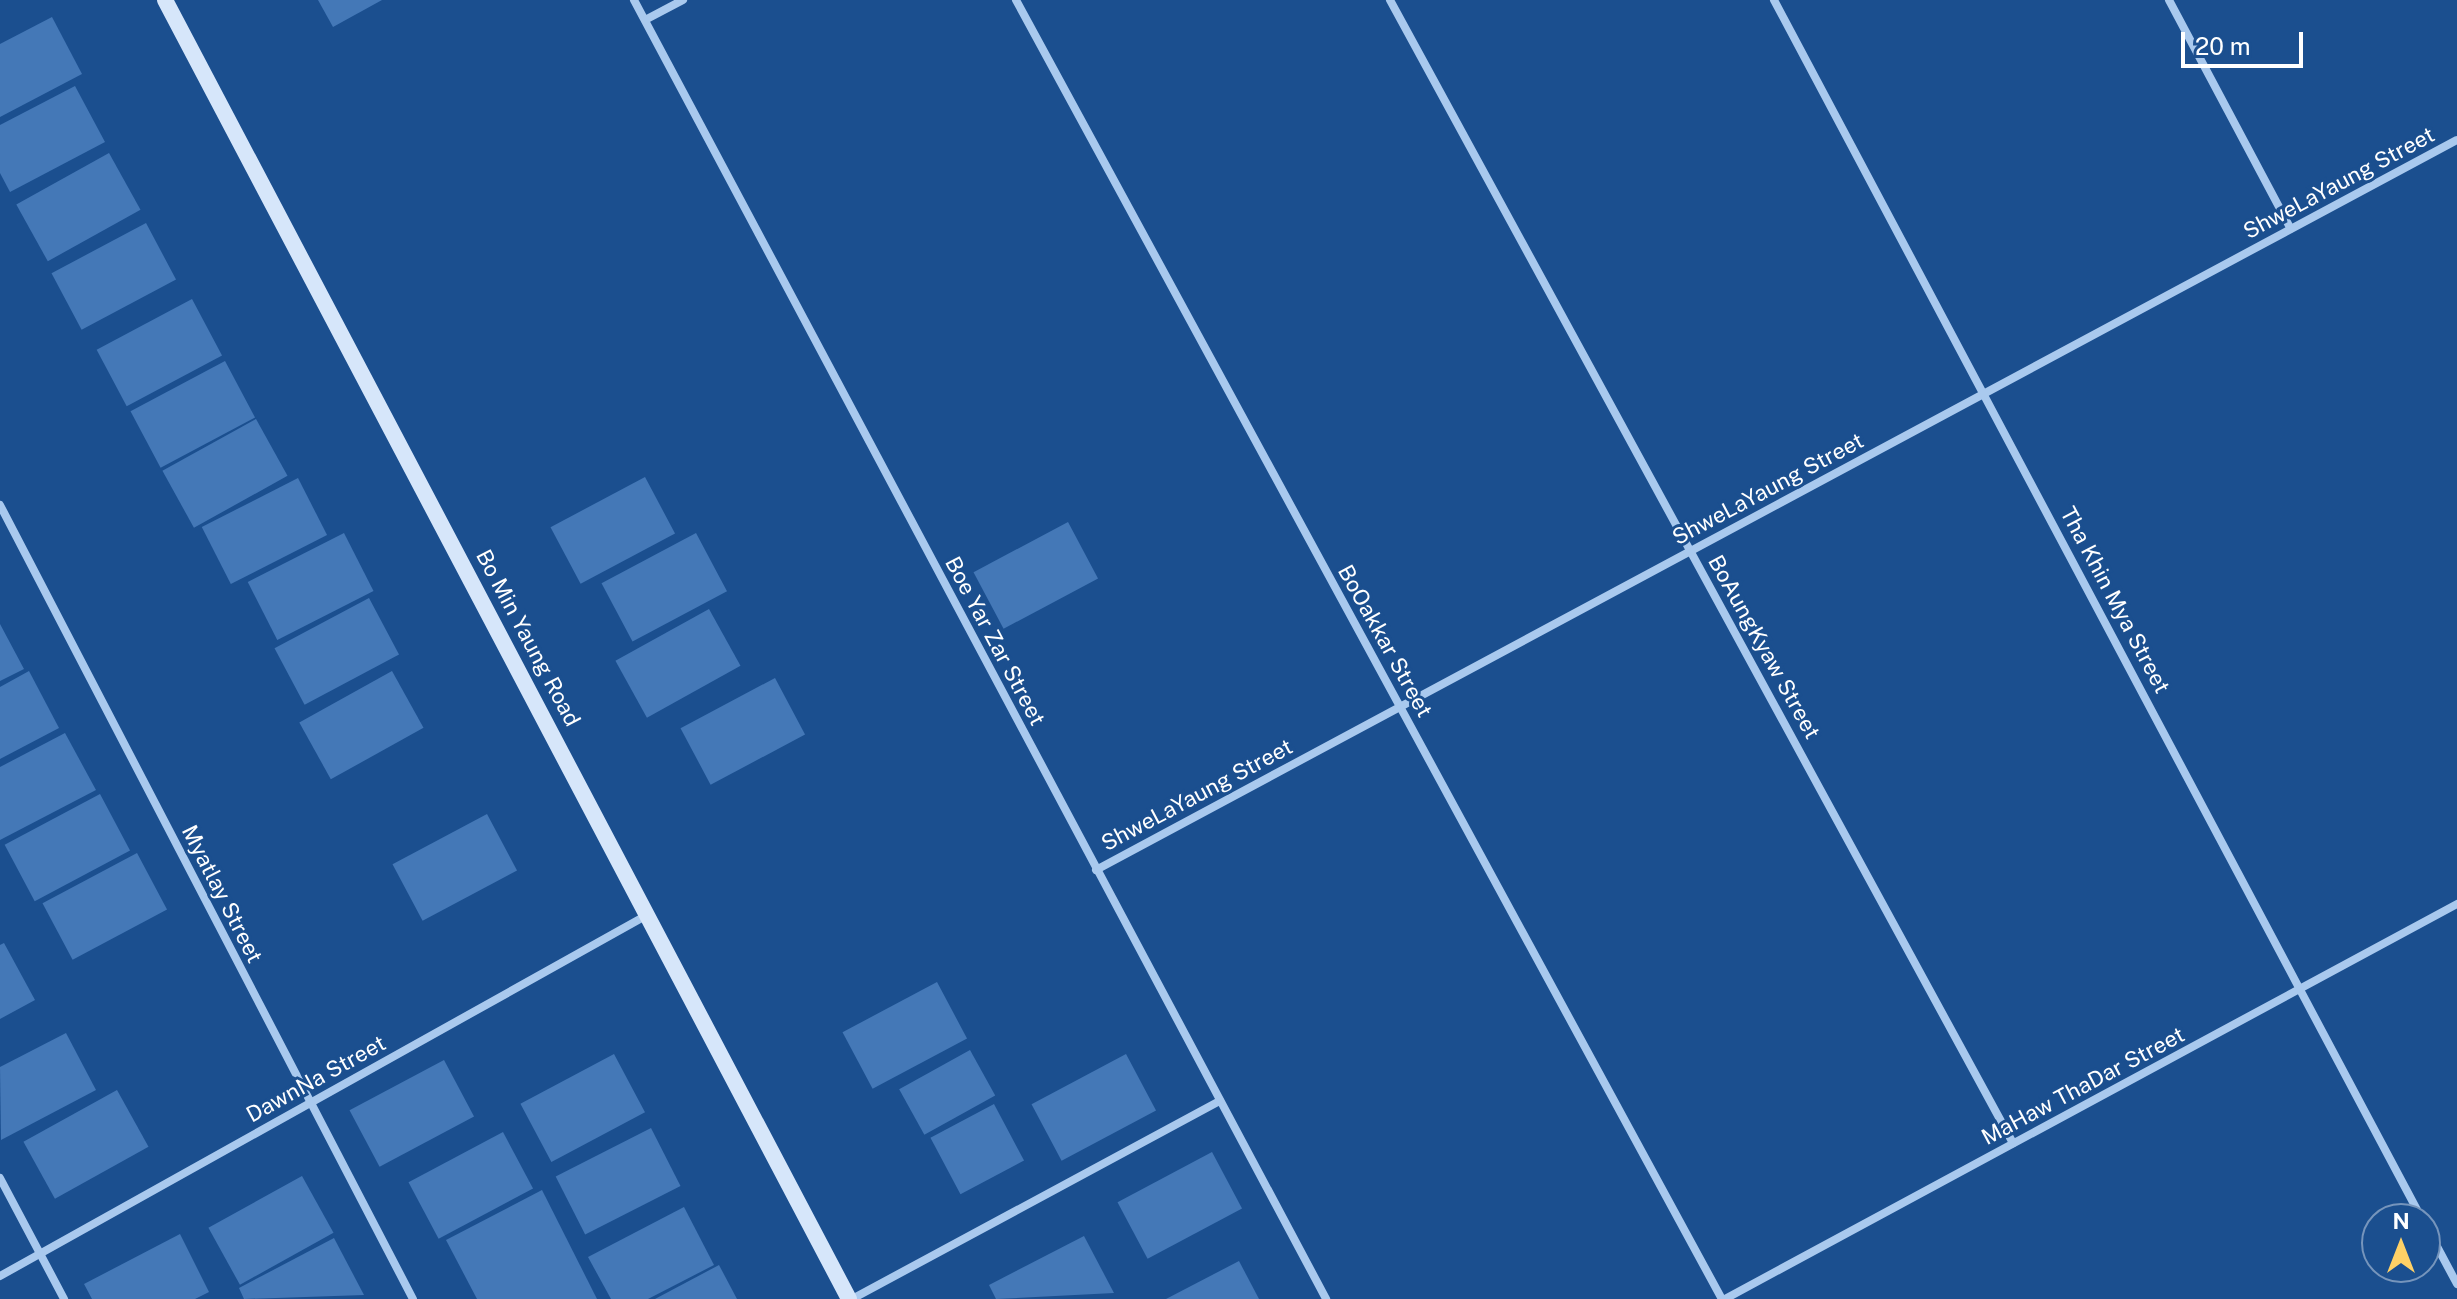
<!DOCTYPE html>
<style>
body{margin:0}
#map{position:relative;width:2457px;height:1299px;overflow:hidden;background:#1b4f8f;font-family:"Public Sans",sans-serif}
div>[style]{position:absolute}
.building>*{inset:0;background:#4478b7;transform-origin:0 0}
.street>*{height:8px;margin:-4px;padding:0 4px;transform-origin:4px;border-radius:4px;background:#a9c9ee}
.secondary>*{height:16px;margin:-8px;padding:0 8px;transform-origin:8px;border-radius:8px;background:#d6e6fa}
span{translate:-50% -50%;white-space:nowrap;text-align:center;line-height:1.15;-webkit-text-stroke:6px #1b4f8f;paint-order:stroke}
.street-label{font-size:22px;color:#fff}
.north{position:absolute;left:2361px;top:1203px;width:80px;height:80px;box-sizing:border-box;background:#1b4f8f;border:2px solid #7695bc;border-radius:50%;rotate:0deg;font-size:22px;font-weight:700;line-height:32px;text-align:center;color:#fff}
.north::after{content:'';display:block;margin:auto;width:28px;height:36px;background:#ffd166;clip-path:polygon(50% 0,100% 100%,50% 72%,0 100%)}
.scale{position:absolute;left:2181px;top:32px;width:122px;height:36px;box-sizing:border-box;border:4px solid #fff;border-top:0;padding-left:10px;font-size:24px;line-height:28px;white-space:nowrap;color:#fff;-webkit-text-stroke:6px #1b4f8f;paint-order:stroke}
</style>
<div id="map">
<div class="building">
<i style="clip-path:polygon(318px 0,382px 0,333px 27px)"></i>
<i style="clip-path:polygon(52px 17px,82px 74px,0 117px,0 44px)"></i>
<i style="clip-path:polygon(75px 86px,105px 142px,10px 192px,0 173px,0 125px)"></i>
<i style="left:109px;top:153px;width:65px;height:106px;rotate:61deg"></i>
<i style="left:146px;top:223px;width:64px;height:107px;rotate:62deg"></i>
<i style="left:192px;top:299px;width:64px;height:108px;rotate:62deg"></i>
<i style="left:225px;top:361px;width:64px;height:107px;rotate:62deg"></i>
<i style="left:256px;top:419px;width:65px;height:107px;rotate:61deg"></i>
<i style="left:645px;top:477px;width:64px;height:107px;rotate:62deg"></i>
<i style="left:298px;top:478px;width:64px;height:108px;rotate:63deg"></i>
<i style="left:1068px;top:522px;width:64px;height:107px;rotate:62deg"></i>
<i style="left:344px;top:533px;width:65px;height:108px;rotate:63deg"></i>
<i style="left:696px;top:533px;width:66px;height:107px;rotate:62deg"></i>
<i style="left:369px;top:598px;width:64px;height:107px;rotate:62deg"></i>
<i style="left:709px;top:609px;width:65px;height:107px;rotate:61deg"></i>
<i style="clip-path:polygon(0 624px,24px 669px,0 681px)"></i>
<i style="clip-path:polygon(29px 671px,59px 728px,0 759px,0 687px)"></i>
<i style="left:392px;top:671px;width:65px;height:106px;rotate:61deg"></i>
<i style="left:775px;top:678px;width:64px;height:107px;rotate:62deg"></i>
<i style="clip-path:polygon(65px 733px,96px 790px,0 840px,0 767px)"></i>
<i style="left:100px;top:794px;width:64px;height:108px;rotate:62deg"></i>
<i style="left:487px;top:814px;width:64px;height:107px;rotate:62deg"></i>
<i style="left:137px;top:853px;width:64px;height:107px;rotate:62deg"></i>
<i style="clip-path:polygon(4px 943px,35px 1000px,0 1019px,0 945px)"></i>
<i style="left:937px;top:982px;width:64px;height:107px;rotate:62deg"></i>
<i style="clip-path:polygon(66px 1033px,96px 1090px,1px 1140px,0 1067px)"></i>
<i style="left:970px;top:1050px;width:52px;height:81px;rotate:61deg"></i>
<i style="left:614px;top:1054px;width:66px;height:106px;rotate:62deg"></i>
<i style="left:1126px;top:1054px;width:64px;height:107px;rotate:62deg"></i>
<i style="left:444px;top:1060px;width:64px;height:107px;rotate:62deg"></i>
<i style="left:117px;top:1090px;width:65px;height:107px;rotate:61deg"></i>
<i style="left:994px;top:1104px;width:64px;height:72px;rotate:62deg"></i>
<i style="left:651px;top:1128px;width:65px;height:107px;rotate:63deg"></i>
<i style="left:503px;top:1132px;width:64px;height:107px;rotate:62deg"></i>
<i style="left:1212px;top:1152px;width:64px;height:107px;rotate:62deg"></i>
<i style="left:302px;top:1176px;width:65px;height:107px;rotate:61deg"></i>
<i style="clip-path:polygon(542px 1190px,597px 1299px,477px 1299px,446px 1240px)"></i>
<i style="clip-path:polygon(684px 1207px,714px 1265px,648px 1299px,611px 1299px,588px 1257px)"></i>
<i style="clip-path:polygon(180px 1234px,209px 1292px,195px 1299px,92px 1299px,84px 1284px)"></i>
<i style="clip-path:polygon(1084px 1236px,1114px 1293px,996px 1299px,989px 1285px)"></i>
<i style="clip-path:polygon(334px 1238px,364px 1295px,244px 1299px,239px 1288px)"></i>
<i style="clip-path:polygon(1239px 1261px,1259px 1299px,1166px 1299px)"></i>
<i style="clip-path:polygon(719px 1265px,737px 1299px,655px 1299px)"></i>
</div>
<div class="street">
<i style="left:634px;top:0;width:1472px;rotate:61.95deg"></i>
<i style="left:1016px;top:0;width:1478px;rotate:61.48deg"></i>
<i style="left:1390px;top:0;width:1302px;rotate:61.41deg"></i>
<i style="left:1774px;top:0;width:1381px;rotate:62.01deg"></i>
<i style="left:2169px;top:0;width:259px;rotate:62deg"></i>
<i style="left:645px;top:20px;width:43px;rotate:-27.8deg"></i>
<i style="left:0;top:505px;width:895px;rotate:62.52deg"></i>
<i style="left:1096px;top:870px;width:1544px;rotate:-28.21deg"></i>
<i style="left:0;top:1178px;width:137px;rotate:62.1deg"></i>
<i style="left:2425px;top:1224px;width:68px;rotate:61.9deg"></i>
<i style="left:0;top:1276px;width:743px;rotate:-29.15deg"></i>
<i style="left:852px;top:1299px;width:418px;rotate:-28.3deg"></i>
<i style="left:1725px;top:1299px;width:832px;rotate:-28.35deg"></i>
</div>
<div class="secondary">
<i style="left:165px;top:0;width:1468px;rotate:62.23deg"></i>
</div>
<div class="street-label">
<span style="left:2339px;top:183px;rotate:-28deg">ShweLaYaung Street</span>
<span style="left:1768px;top:489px;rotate:-28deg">ShweLaYaung Street</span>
<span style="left:2115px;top:600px;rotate:62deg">Tha Khin Mya Street</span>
<span style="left:528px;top:638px;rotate:62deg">Bo Min Yaung Road</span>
<span style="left:995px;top:641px;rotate:62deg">Boe Yar Zar Street</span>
<span style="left:1385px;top:641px;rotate:61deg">BoOakkar Street</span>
<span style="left:1764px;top:647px;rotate:61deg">BoAungKyaw Street</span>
<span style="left:1197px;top:795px;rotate:-28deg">ShweLaYaung Street</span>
<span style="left:222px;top:894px;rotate:63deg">Myatlay Street</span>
<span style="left:316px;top:1079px;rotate:-29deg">DawnNa Street</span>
<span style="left:2083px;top:1086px;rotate:-28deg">MaHaw ThaDar Street</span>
</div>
<div class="north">N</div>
<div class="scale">20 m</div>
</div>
